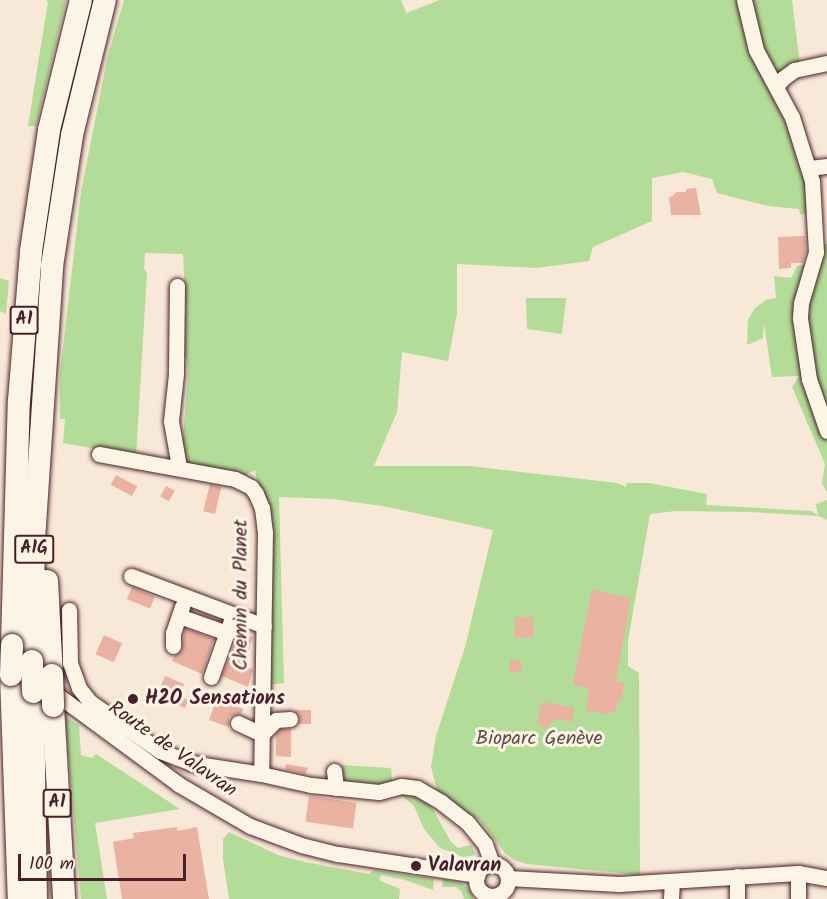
<!DOCTYPE html>
<meta charset="utf-8">
<style>
body{margin:0}
#map{position:relative;width:827px;height:899px;overflow:hidden;background:#f8e8d7;font-family:Kalam,sans-serif}
div>[style]{position:absolute}
.green>*{inset:0;background:#b3dc98}
.building>*{inset:0;background:#eab2a0;transform-origin:0 0}
.roads{filter:drop-shadow(0 0 2px #4a1f2b) drop-shadow(0 0 2px #4a1f2b)}
.minor>*{height:15px;margin:-7.5px;padding:0 7.5px;transform-origin:7.5px;border-radius:7.5px;background:#fcf5e5}
.minor>.ring{margin:-7.5px;padding:0;box-sizing:content-box;background:none;border:15px solid #fcf5e5;border-radius:50%}
.highway>*{height:22px;margin:-11px;padding:0 11px;transform-origin:11px;border-radius:11px;background:#fcf5e5}
.bridges{filter:drop-shadow(0 0 2px #4a1f2b) drop-shadow(0 0 2px #4a1f2b)}
.highway-bridge>*{height:22px;margin:-11px;padding:0 11px;transform-origin:11px;border-radius:11px;background:#fcf5e5}
.dots>*{width:16px;height:16px;translate:-50% -50%;box-sizing:border-box;border:3px solid #fcf5e5;border-radius:50%}
span{translate:-50% -50%;white-space:nowrap;text-align:center;line-height:1.15;-webkit-text-stroke:6px #fcf5e5;paint-order:stroke}
.shield-label span{padding:2px 4px;background:#fcf5e5;border:2px solid;border-radius:4px;-webkit-text-stroke-width:0}
.shield-label{font-size:18px;color:#4a1f2b;font-weight:700}
.street-label{font-size:20px;color:#4a1f2b}
.poi-label{font-size:20px;color:#4a1f2b;font-weight:700}
.left{translate:0 -50%;text-align:left}
.park-label{font-size:20px;color:#644e46}
.scale{position:absolute;left:18px;top:854px;width:168px;height:27px;box-sizing:border-box;border:3px solid #4a1f2b;border-top:0;padding-left:8px;font-size:18px;line-height:21px;white-space:nowrap;color:#4a1f2b;-webkit-text-stroke:4px #fcf5e5;paint-order:stroke}
</style>
<div id="map">
<div class="green">
<i style="clip-path:polygon(46px 0,66px 0,36px 126px,28px 126px,48px 2px)"></i>
<i style="clip-path:polygon(124px 0,401px 0,406px 13px,440px 0,792px 0,800px 65px,771px 85px,801px 150px,809px 214px,800px 214px,799px 209px,768px 206px,717px 193px,712px 179px,683px 172px,652px 178px,652px 221px,593px 247px,589px 261px,536px 268px,457px 264px,457px 313px,448px 361px,402px 352px,397px 412px,374px 466px,470px 466px,617px 483px,626px 487px,627px 483px,649px 483px,707px 494px,706px 505px,811px 511px,818px 515px,816px 504px,827px 500px,827px 520px,818px 516px,749px 512px,676px 511px,650px 514px,628px 641px,628px 666px,639px 673px,640px 875px,527px 864px,514px 860px,505px 853px,481px 822px,437px 790px,431px 767px,436px 736px,465px 647px,493px 530px,388px 507px,333px 499px,279px 497px,284px 683px,267px 685px,259px 492px,255px 470px,243px 477px,186px 464px,182px 449px,188px 376px,187px 359px,181px 356px,182px 320px,186px 312px,183px 254px,145px 253px,144px 269px,147px 273px,136px 456px,63px 443px,65px 419px,60px 419px,60px 374px,81px 192px,108px 55px)"></i>
<i style="clip-path:polygon(823px 243px,827px 244px,827px 417px,818px 396px,804px 321px,809px 295px,820px 268px)"></i>
<i style="clip-path:polygon(810px 264px,800px 288px,813px 411px,827px 440px,827px 492px,822px 484px,825px 464px,792px 387px,799px 376px,772px 377px,764px 323px,763px 338px,747px 345px,748px 320px,755px 308px,766px 300px,776px 298px,774px 276px,791px 278px,797px 266px)"></i>
<i style="clip-path:polygon(0 278px,9px 281px,6px 314px,0 311px)"></i>
<i style="clip-path:polygon(526px 298px,566px 298px,562px 334px,527px 329px)"></i>
<i style="clip-path:polygon(65px 716px,79px 726px,81px 755px,92px 758px,96px 754px,180px 809px,95px 823px,107px 899px,81px 899px)"></i>
<i style="clip-path:polygon(340px 765px,391px 768px,392px 781px,384px 785px,339px 780px)"></i>
<i style="clip-path:polygon(406px 791px,430px 804px,451px 842px,458px 848px,471px 845px,476px 855px,463px 857px,440px 848px,424px 829px,414px 806px,401px 795px)"></i>
<i style="clip-path:polygon(229px 832px,278px 855px,305px 862px,369px 874px,374px 870px,434px 879px,433px 890px,405px 880px,381px 875px,379px 880px,400px 889px,399px 899px,229px 899px,223px 859px,223px 839px)"></i>
<i style="clip-path:polygon(443px 879px,462px 883px,471px 891px,474px 899px,464px 899px,461px 891px,456px 887px,442px 887px)"></i>
</div>
<div class="building">
<i style="clip-path:polygon(696px 188px,701px 215px,671px 215px,669px 197px,673px 196px,676px 192px,686px 192px,686px 189px)"></i>
<i style="clip-path:polygon(801px 236px,805px 236px,806px 251px,803px 263px,791px 263px,791px 268px,779px 269px,778px 237px)"></i>
<i style="left:116px;top:475px;width:24px;height:11px;rotate:28deg"></i>
<i style="left:210px;top:484px;width:12px;height:28px;rotate:14deg"></i>
<i style="left:166px;top:486px;width:10px;height:12px;rotate:29deg"></i>
<i style="left:132px;top:587px;width:25px;height:13px;rotate:23deg"></i>
<i style="clip-path:polygon(592px 590px,631px 598px,616px 681px,625px 683px,621px 702px,618px 701px,616px 711px,611px 711px,610px 714px,586px 711px,589px 688px,575px 686px,573px 683px)"></i>
<i style="left:515px;top:617px;width:18px;height:21px"></i>
<i style="clip-path:polygon(185px 628px,214px 639px,202px 674px,172px 661px,174px 656px,182px 650px)"></i>
<i style="clip-path:polygon(239px 632px,253px 637px,243px 666px,253px 669px,248px 687px,222px 676px)"></i>
<i style="left:104px;top:635px;width:20px;height:21px;rotate:24deg"></i>
<i style="left:511px;top:659px;width:12px;height:12px;rotate:14deg"></i>
<i style="clip-path:polygon(165px 676px,184px 684px,179px 696px,188px 700px,185px 708px,157px 696px)"></i>
<i style="clip-path:polygon(218px 695px,234px 701px,233px 705px,243px 709px,241px 714px,233px 715px,229px 718px,229px 727px,209px 720px)"></i>
<i style="clip-path:polygon(541px 702px,574px 707px,572px 722px,553px 719px,547px 728px,541px 727px,538px 722px)"></i>
<i style="clip-path:polygon(294px 710px,311px 710px,311px 724px,298px 724px,300px 718px)"></i>
<i style="clip-path:polygon(280px 729px,291px 729px,291px 757px,276px 756px,276px 734px)"></i>
<i style="clip-path:polygon(286px 764px,308px 768px,305px 774px,285px 769px)"></i>
<i style="left:309px;top:796px;width:48px;height:26px;rotate:8deg"></i>
<i style="clip-path:polygon(177px 827px,177px 831px,197px 827px,209px 899px,122px 899px,113px 842px,134px 838px,133px 833px)"></i>
</div>
<div class="roads">
<div class="minor">
<i style="left:744px;top:0;width:51px;rotate:76.5deg"></i>
<i style="left:756px;top:50px;width:76px;rotate:61.8deg"></i>
<i style="left:792px;top:117px;width:67px;rotate:72.6deg"></i>
<i style="left:812px;top:181px;width:71px;rotate:86.8deg"></i>
<i style="left:816px;top:252px;width:53px;rotate:106.4deg"></i>
<i style="left:801px;top:303px;width:15px;rotate:94deg"></i>
<i style="left:800px;top:318px;width:62px;rotate:81.6deg"></i>
<i style="left:809px;top:379px;width:55px;rotate:70.9deg"></i>
<i style="left:776px;top:87px;width:10px;rotate:-53deg"></i>
<i style="left:782px;top:79px;width:15px;rotate:-37deg"></i>
<i style="left:794px;top:70px;width:34px;rotate:-12deg"></i>
<i style="left:810px;top:168px;width:17px;rotate:-7deg"></i>
<i style="left:177px;top:286px;width:88px;rotate:90.7deg"></i>
<i style="left:176px;top:374px;width:47px;rotate:96.1deg"></i>
<i style="left:171px;top:421px;width:47px;rotate:80.1deg"></i>
<i style="left:99px;top:454px;width:138px;rotate:10.4deg"></i>
<i style="left:235px;top:479px;width:18px;rotate:27deg"></i>
<i style="left:251px;top:487px;width:9px;rotate:54deg"></i>
<i style="left:256px;top:494px;width:15px;rotate:67deg"></i>
<i style="left:262px;top:508px;width:24px;rotate:83deg"></i>
<i style="left:265px;top:532px;width:242px;rotate:90.9deg"></i>
<i style="left:261px;top:774px;width:51px;rotate:12.4deg"></i>
<i style="left:311px;top:785px;width:68px;rotate:5.9deg"></i>
<i style="left:379px;top:792px;width:23px;rotate:-15deg"></i>
<i style="left:401px;top:786px;width:16px;rotate:7deg"></i>
<i style="left:417px;top:788px;width:28px;rotate:30deg"></i>
<i style="left:441px;top:802px;width:33px;rotate:38deg"></i>
<i style="left:467px;top:822px;width:28px;rotate:51deg"></i>
<i style="left:485px;top:844px;width:21px;rotate:71deg"></i>
<i style="left:131px;top:576px;width:142px;rotate:20.6deg"></i>
<i style="left:69px;top:610px;width:53px;rotate:88.9deg"></i>
<i style="left:70px;top:663px;width:27px;rotate:70deg"></i>
<i style="left:79px;top:688px;width:18px;rotate:52deg"></i>
<i style="left:90px;top:702px;width:85px;rotate:35deg"></i>
<i style="left:160px;top:751px;width:33px;rotate:21deg"></i>
<i style="left:191px;top:763px;width:71px;rotate:8.9deg"></i>
<i style="left:179px;top:616px;width:51px;rotate:19.5deg"></i>
<i style="left:173px;top:646px;width:13px;rotate:-90deg"></i>
<i style="left:173px;top:633px;width:28px;rotate:-71deg"></i>
<i style="left:211px;top:677px;width:66px;rotate:-70.5deg"></i>
<i style="left:48px;top:688px;width:162px;rotate:36.4deg"></i>
<i style="left:178px;top:784px;width:83px;rotate:30.3deg"></i>
<i style="left:250px;top:826px;width:54px;rotate:20.4deg"></i>
<i style="left:301px;top:845px;width:38px;rotate:14deg"></i>
<i style="left:338px;top:854px;width:141px;rotate:8.6deg"></i>
<i style="left:238px;top:723px;width:26px;rotate:25deg"></i>
<i style="left:262px;top:734px;width:20px;rotate:-45deg"></i>
<i style="left:276px;top:720px;width:14px;rotate:-4deg"></i>
<i style="left:334px;top:771px;width:17px;rotate:83deg"></i>
<i class="ring" style="left:476px;top:864px;width:17px;height:17px"></i>
<i style="left:508px;top:878px;width:111px;rotate:3.1deg"></i>
<i style="left:619px;top:884px;width:179px;rotate:-3.5deg"></i>
<i style="left:798px;top:873px;width:29px;rotate:10deg"></i>
<i style="left:671px;top:899px;width:18px;rotate:-87deg"></i>
<i style="left:737px;top:899px;width:23px;rotate:-90deg"></i>
<i style="left:798px;top:899px;width:26px;rotate:-90deg"></i>
</div>
<div class="highway">
<i style="left:47px;top:581px;width:94px;rotate:87deg"></i>
<i style="left:12px;top:645px;width:244px;rotate:-88.4deg"></i>
<i style="left:19px;top:401px;width:150px;rotate:-85.4deg"></i>
<i style="left:31px;top:251px;width:122px;rotate:-81.5deg"></i>
<i style="left:49px;top:130px;width:134px;rotate:-76.2deg"></i>
<i style="left:32px;top:661px;width:121px;rotate:-89.1deg"></i>
<i style="left:34px;top:540px;width:275px;rotate:-86.2deg"></i>
<i style="left:52px;top:266px;width:133px;rotate:-81.3deg"></i>
<i style="left:72px;top:135px;width:139px;rotate:-76.3deg"></i>
<i style="left:11px;top:675px;width:224px;rotate:88deg"></i>
<i style="left:33px;top:692px;width:207px;rotate:89.2deg"></i>
<i style="left:53px;top:706px;width:193px;rotate:86.7deg"></i>
</div>
</div>
<div class="bridges">
<div class="highway-bridge">
<i style="left:32px;top:661px;width:31px;rotate:88deg"></i>
<i style="left:11px;top:675px;width:30px;rotate:-88deg"></i>
<i style="left:52px;top:675px;width:31px;rotate:88deg"></i>
</div>
</div>
<div class="dots">
<i style="left:133px;top:699px;background:#4a1f2b"></i>
<i style="left:416px;top:866px;background:#4a1f2b"></i>
</div>
<div class="shield-label">
<span style="left:24px;top:320px">A1</span>
<span style="left:34px;top:549px">A1G</span>
<span style="left:57px;top:803px">A1</span>
</div>
<div class="street-label">
<span style="left:242px;top:595px;rotate:-90deg">Chemin du Planet</span>
<span style="left:172px;top:750px;rotate:35deg">Route de Valavran</span>
</div>
<div class="poi-label">
<span class="left" style="left:145px;top:699px">H2O Sensations</span>
<span class="left" style="left:428px;top:866px">Valavran</span>
</div>
<div class="park-label">
<span style="left:539px;top:739px">Bioparc Genève</span>
</div>
<div class="scale">100 m</div>
</div>
